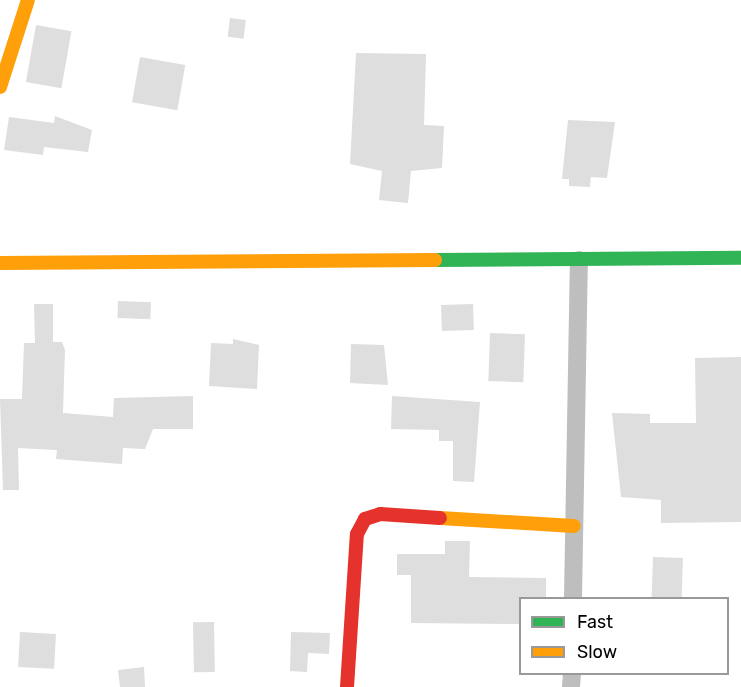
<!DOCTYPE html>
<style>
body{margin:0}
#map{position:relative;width:741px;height:687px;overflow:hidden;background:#fff;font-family:Rubik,sans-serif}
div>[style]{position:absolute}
.building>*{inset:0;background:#dedede;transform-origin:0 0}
.street>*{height:18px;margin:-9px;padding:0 9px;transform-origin:9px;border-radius:9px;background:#bebebe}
.fast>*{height:14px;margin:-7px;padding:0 7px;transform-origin:7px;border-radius:7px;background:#30b455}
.slow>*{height:14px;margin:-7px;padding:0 7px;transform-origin:7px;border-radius:7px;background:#ff9f0a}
.jam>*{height:14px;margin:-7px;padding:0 7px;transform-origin:7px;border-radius:7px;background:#e5322d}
span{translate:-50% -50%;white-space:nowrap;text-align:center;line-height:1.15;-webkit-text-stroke:4.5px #fff;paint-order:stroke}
.legend{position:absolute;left:519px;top:597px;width:210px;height:78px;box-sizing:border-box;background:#fff;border:2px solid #999;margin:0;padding:8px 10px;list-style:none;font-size:18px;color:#000}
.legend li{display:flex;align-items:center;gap:12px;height:30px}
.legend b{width:30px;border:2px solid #999}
</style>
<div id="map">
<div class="building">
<i style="left:230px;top:18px;width:16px;height:19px;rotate:7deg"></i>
<i style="left:36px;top:25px;width:36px;height:58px;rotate:10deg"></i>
<i style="clip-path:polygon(356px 53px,426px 54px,424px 125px,444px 126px,442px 168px,411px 171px,408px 203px,379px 200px,382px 171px,350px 164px)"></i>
<i style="left:140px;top:57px;width:46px;height:46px;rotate:10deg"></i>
<i style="clip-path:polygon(55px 116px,92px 130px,88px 152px,44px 147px,43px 155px,4px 150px,9px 117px,54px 123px)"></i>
<i style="clip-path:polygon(568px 120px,615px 122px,607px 178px,591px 177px,590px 187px,569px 186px,569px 179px,562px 179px)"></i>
<i style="left:118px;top:301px;width:33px;height:17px;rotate:2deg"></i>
<i style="clip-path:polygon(34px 304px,53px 304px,53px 342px,62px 342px,65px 350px,63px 413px,113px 417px,114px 398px,193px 396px,193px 429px,153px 429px,145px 449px,123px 448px,122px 464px,56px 459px,57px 450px,18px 448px,19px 490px,3px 490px,0 399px,22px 399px,24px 343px,35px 343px)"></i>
<i style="left:473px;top:304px;width:26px;height:32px;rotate:88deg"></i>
<i style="left:490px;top:333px;width:35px;height:48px;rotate:2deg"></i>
<i style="clip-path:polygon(233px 339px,259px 345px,257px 389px,209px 386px,211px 343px,233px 344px)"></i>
<i style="clip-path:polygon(351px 344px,384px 345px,388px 385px,350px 383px)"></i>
<i style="clip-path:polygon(741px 357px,741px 522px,661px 523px,661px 500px,621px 497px,612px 413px,650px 414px,650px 423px,696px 423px,695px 358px)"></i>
<i style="clip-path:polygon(392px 396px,480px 402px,474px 482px,453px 481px,453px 441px,439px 441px,439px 430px,391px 429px)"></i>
<i style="clip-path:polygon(445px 541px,470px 541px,469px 577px,546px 578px,546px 598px,520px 598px,520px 624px,411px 623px,411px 575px,397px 575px,397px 554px,445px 554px)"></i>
<i style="left:653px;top:557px;width:30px;height:41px;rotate:2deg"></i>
<i style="left:214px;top:622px;width:50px;height:21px;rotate:89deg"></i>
<i style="left:20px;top:632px;width:36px;height:35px;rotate:3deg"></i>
<i style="clip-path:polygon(291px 632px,330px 633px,329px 654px,308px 653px,307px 672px,290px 671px)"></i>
<i style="clip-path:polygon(144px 667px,145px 687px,120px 687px,118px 670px)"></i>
</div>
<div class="street">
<i style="left:573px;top:598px;width:338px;rotate:-89deg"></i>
<i style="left:571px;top:687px;width:13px;rotate:-86deg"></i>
</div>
<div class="fast">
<i style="left:435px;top:260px;width:306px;rotate:-0.4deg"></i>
</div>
<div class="slow">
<i style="left:0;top:87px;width:91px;rotate:-72.2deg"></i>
<i style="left:0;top:263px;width:435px;rotate:-0.4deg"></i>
<i style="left:440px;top:518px;width:134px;rotate:3.4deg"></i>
</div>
<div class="jam">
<i style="left:347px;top:687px;width:153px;rotate:-86.3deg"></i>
<i style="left:357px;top:534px;width:17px;rotate:-62deg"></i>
<i style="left:365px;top:519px;width:16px;rotate:-18deg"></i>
<i style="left:380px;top:514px;width:60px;rotate:3.8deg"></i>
</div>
<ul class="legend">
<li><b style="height:8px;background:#30b455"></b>Fast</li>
<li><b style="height:8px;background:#ff9f0a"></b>Slow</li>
</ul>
</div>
